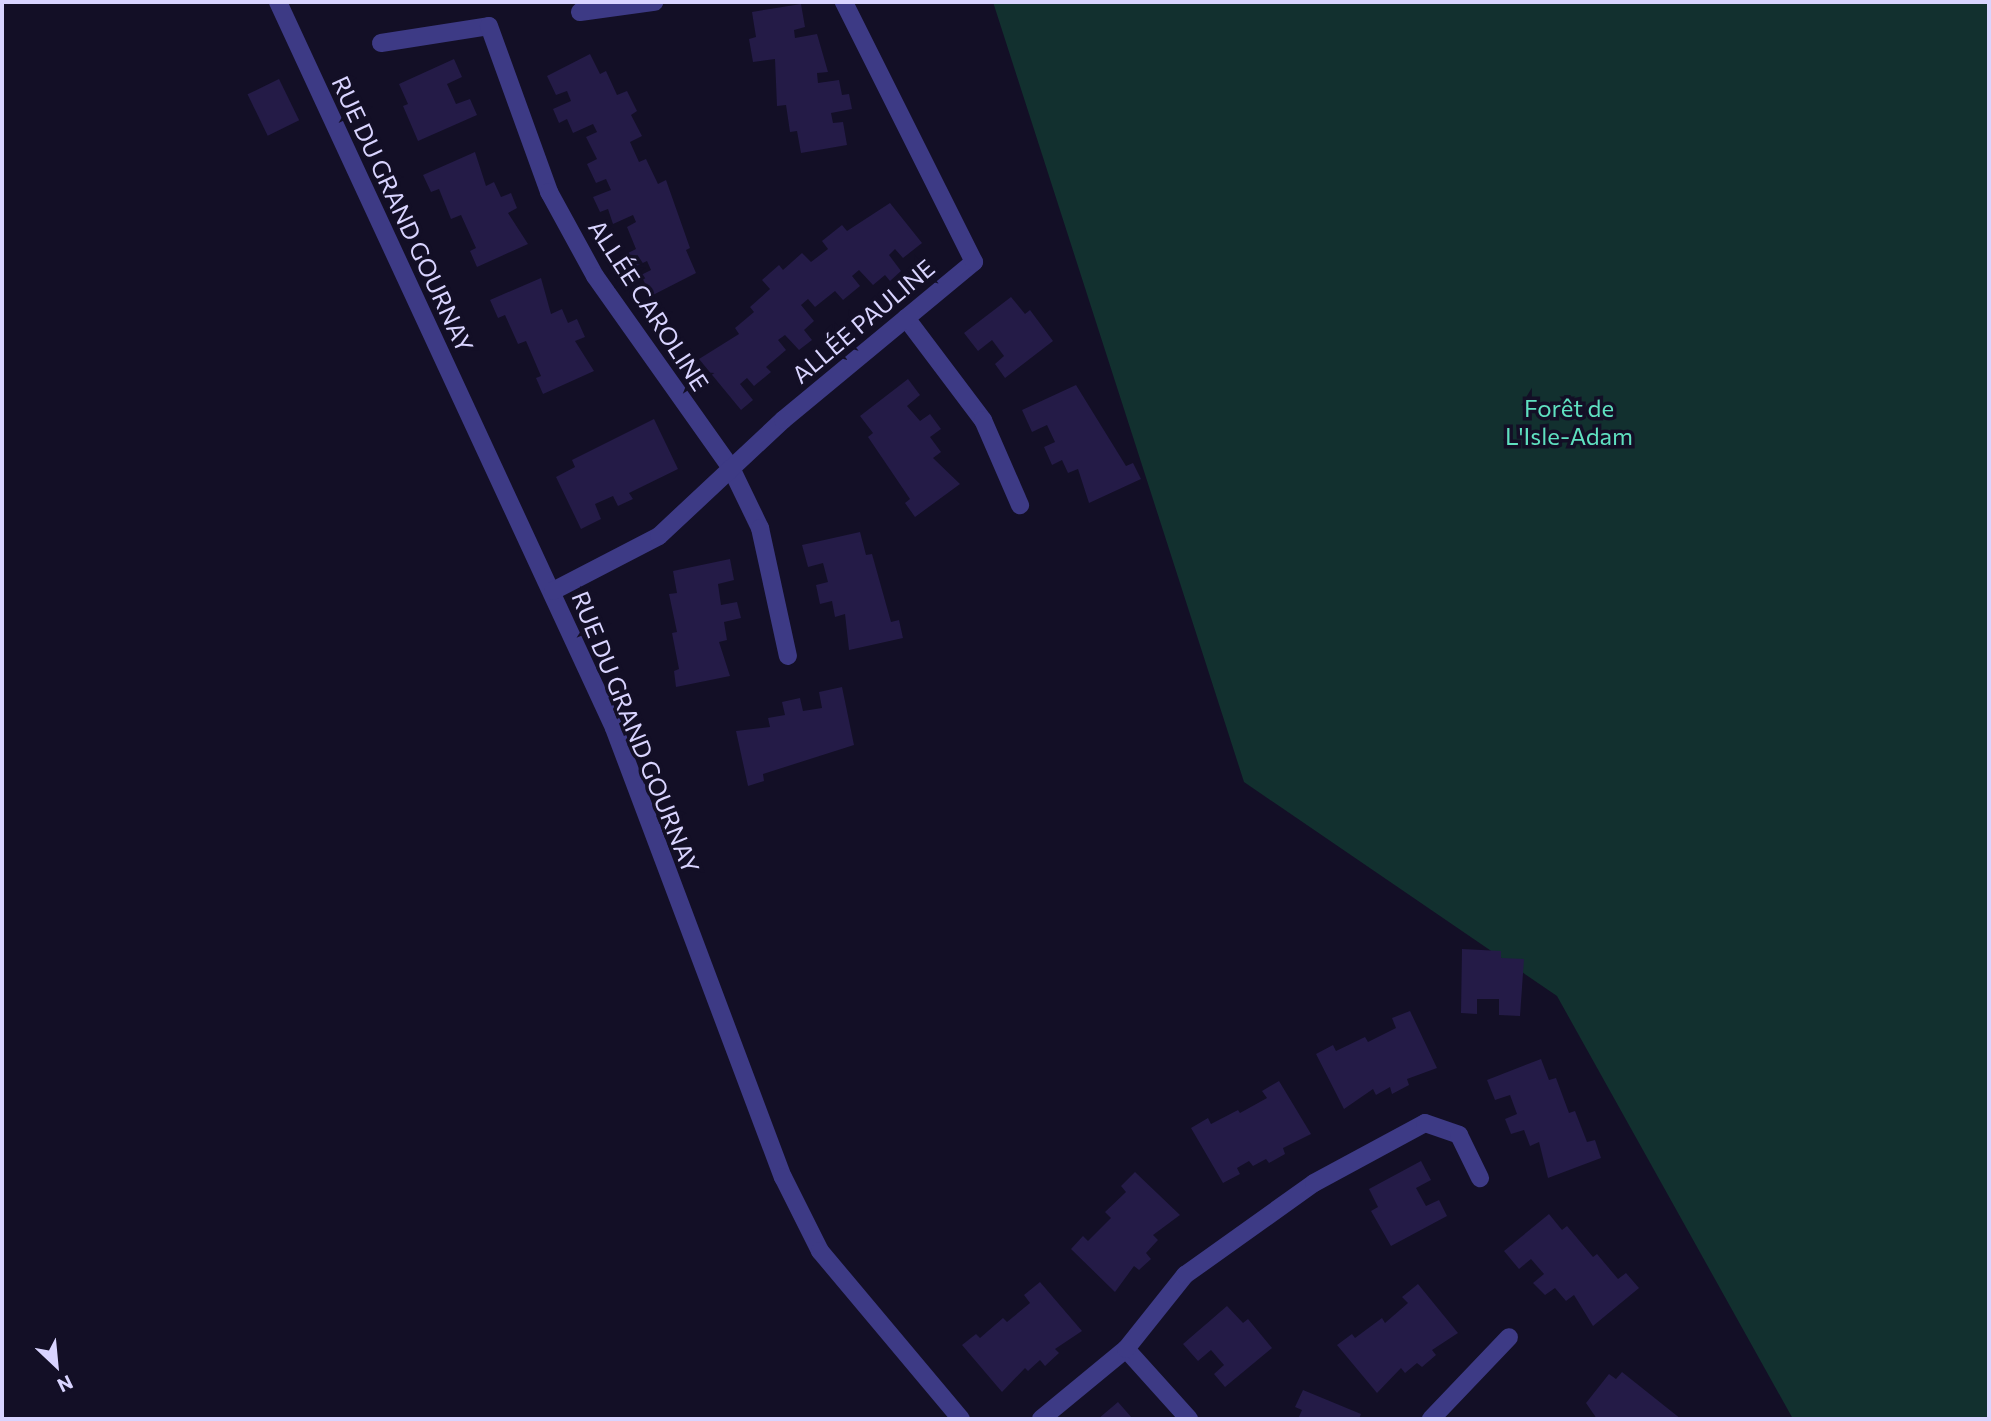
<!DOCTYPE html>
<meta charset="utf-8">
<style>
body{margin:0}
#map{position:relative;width:1991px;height:1421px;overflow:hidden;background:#130f26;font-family:Commissioner,sans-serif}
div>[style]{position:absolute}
.green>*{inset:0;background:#12302f}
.building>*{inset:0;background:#241b47;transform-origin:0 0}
.street>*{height:18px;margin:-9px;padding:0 9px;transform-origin:9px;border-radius:9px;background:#3d3a85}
span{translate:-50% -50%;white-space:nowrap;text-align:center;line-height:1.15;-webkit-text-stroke:7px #130f26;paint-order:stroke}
.street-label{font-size:24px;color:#d9d4ff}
.park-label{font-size:24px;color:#5fe0c0}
.frame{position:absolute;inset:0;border:4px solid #d9d4ff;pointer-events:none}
.north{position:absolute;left:21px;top:1330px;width:70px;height:70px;-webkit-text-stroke:5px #130f26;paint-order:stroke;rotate:154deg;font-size:19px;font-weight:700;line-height:28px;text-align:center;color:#d9d4ff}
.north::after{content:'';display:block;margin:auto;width:24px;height:32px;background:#d9d4ff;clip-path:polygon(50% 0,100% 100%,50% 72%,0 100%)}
</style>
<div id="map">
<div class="green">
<i style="clip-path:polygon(993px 2px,1989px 2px,1989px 1419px,1793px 1419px,1557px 996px,1244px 782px)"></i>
</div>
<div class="building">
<i style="clip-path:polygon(801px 4px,805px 27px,794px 30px,795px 38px,817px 34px,828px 72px,817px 73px,818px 83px,839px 80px,842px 95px,849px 94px,852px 109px,831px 113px,833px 123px,843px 122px,847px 145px,801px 153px,797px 131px,790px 132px,786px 105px,777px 106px,775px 59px,753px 62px,749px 39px,756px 37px,752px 12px)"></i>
<i style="clip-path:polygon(590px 54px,600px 74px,606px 71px,617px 95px,627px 91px,637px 111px,631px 115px,642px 136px,630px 142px,639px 162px,646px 159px,658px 184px,666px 180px,690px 248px,686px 250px,696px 273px,651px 296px,641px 275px,651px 270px,647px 261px,628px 270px,622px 256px,636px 249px,627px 227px,636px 222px,633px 215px,613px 224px,608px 209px,600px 212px,593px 197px,611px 190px,606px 179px,596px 183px,587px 164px,597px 159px,586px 137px,597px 132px,593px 124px,573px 133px,567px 119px,559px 123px,553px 109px,571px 101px,567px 91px,556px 95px,547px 76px)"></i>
<i style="clip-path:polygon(454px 59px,462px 77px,447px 84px,456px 104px,470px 99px,477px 115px,418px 141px,403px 106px,408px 104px,399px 84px)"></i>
<i style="left:279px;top:79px;width:46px;height:35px;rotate:64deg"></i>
<i style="clip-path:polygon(475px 152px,486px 186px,494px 182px,501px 197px,511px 193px,517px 208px,508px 213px,528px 244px,477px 267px,470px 251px,476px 248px,461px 215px,451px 219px,439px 189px,431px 192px,423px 175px)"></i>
<i style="clip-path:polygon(890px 203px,922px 243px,903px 258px,895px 249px,889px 255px,901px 271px,890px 281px,885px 275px,873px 285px,859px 270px,852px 276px,860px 286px,843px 300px,835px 291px,815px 307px,808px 299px,801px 305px,814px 321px,804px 330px,812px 340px,799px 350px,785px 335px,778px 340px,786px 350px,766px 367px,771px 372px,754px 386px,747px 378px,740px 384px,753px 400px,741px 410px,699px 359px,739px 334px,735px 328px,754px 312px,750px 307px,770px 289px,762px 280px,779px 265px,783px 270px,802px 253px,811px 262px,828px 249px,822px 241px,842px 225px,847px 231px)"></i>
<i style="clip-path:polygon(541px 278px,551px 314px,562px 309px,568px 323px,577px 319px,585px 337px,575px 341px,594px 371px,543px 394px,536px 378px,541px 376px,526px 341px,518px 344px,505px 315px,498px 318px,490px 300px)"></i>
<i style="clip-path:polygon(1011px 297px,1025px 314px,1030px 310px,1053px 341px,1005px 378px,995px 364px,1004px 356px,992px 340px,978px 351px,964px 333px)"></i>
<i style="clip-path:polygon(908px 379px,920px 395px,907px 406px,920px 421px,930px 414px,941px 429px,930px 437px,941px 452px,933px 458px,960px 484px,915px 517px,905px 503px,910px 499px,868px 437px,873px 433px,860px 416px)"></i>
<i style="clip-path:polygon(1076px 385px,1126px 466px,1133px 463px,1141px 479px,1089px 503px,1078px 469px,1068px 473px,1062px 460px,1052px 465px,1044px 447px,1055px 442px,1047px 425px,1032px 432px,1022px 410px)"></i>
<i style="clip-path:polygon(654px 419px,678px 469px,629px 493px,633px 499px,618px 506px,613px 496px,595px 504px,601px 519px,581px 529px,556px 477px,575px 467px,572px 460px)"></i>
<i style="clip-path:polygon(860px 532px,866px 555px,872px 554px,891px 622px,899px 620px,903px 638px,849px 650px,845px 614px,835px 617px,832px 601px,820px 604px,816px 585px,828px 582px,823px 563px,808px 567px,802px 545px)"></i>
<i style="clip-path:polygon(730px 559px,734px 580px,718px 584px,721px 605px,737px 602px,741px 618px,724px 622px,727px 640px,719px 642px,730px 676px,676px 687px,674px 671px,679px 669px,672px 633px,677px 632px,669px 594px,677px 593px,673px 571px)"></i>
<i style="clip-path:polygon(842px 687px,854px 745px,763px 774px,764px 781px,748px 786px,736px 731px,770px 727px,768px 718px,785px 715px,782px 702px,800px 698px,803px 711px,822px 708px,819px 692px)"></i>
<i style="clip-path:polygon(1462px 949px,1501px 951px,1501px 958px,1524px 959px,1520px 1016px,1499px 1015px,1499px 999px,1477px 999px,1477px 1014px,1461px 1013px)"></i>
<i style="clip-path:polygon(1410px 1011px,1437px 1068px,1407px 1079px,1409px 1085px,1392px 1094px,1390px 1087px,1376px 1095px,1373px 1089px,1344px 1109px,1316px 1054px,1333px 1045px,1336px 1051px,1365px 1037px,1368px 1042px,1396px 1028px,1392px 1018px)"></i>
<i style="clip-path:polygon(1541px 1059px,1549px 1080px,1556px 1078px,1569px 1113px,1575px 1111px,1587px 1142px,1595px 1140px,1601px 1158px,1548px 1178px,1539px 1142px,1530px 1146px,1524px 1130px,1511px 1134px,1505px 1119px,1517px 1114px,1510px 1095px,1495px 1100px,1487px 1080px)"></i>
<i style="clip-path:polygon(1279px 1081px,1311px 1134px,1283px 1148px,1285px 1154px,1269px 1163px,1266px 1159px,1253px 1166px,1249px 1161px,1237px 1168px,1240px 1174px,1223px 1183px,1191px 1128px,1208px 1118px,1211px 1124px,1238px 1110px,1240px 1113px,1267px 1098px,1262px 1091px)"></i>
<i style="clip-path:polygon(1421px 1161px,1431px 1180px,1416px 1188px,1426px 1206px,1439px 1200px,1447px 1216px,1391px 1246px,1371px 1211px,1378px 1207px,1369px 1189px)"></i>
<i style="clip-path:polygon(1135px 1172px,1180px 1215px,1153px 1235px,1158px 1240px,1146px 1253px,1151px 1259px,1139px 1270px,1134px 1266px,1115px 1292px,1071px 1249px,1083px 1236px,1088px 1241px,1111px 1218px,1105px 1212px,1126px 1192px,1121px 1186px)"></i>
<i style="clip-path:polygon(1549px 1214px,1562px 1230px,1567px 1226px,1593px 1257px,1597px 1254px,1618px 1279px,1626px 1273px,1639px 1288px,1593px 1326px,1574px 1295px,1566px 1301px,1555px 1288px,1545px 1295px,1533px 1283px,1544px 1274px,1531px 1259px,1519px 1269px,1504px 1251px)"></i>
<i style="clip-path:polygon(1040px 1282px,1082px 1331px,1055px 1349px,1059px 1353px,1045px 1366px,1040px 1360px,1028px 1371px,1025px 1368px,1002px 1392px,962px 1345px,976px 1334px,980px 1338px,1003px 1318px,1007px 1322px,1030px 1303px,1024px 1295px)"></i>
<i style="clip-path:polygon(1418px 1284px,1458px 1333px,1432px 1350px,1436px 1355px,1422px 1367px,1417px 1363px,1405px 1373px,1401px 1368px,1377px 1393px,1337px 1345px,1352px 1334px,1355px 1338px,1382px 1318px,1385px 1323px,1408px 1303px,1402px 1297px)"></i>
<i style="clip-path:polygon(1227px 1306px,1243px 1323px,1248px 1319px,1272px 1348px,1225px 1387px,1214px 1374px,1224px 1365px,1211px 1350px,1198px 1361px,1183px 1344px)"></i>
<i style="clip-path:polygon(1622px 1372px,1681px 1419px,1597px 1419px,1586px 1403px,1609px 1374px,1616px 1379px)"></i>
<i style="clip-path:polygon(1303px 1390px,1361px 1414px,1359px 1419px,1298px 1419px,1302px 1410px,1295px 1407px)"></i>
<i style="clip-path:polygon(1118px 1402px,1132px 1418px,1098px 1419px)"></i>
</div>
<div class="street">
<i style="left:278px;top:2px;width:800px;rotate:65.16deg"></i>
<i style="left:614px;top:728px;width:480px;rotate:69.4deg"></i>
<i style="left:783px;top:1177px;width:83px;rotate:63.4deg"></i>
<i style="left:820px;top:1251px;width:219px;rotate:50deg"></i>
<i style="left:580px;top:12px;width:75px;rotate:-7.7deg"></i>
<i style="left:381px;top:43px;width:109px;rotate:-8.9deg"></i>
<i style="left:489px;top:26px;width:177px;rotate:70.1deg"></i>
<i style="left:549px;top:192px;width:96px;rotate:61.3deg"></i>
<i style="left:595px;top:276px;width:235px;rotate:54.7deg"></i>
<i style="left:731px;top:468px;width:67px;rotate:64.2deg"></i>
<i style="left:760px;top:528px;width:131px;rotate:77.7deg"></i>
<i style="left:906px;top:318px;width:128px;rotate:53deg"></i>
<i style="left:983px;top:420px;width:93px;rotate:66.5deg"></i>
<i style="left:553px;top:591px;width:119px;rotate:-27.4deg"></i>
<i style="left:659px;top:536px;width:170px;rotate:-43.1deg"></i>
<i style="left:783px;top:420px;width:248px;rotate:-39.6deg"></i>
<i style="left:974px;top:262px;width:291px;rotate:-116.6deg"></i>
<i style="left:1126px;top:1349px;width:94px;rotate:48deg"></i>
<i style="left:1041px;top:1419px;width:110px;rotate:-39.5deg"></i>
<i style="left:1126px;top:1349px;width:95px;rotate:-51.4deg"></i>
<i style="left:1185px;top:1275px;width:158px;rotate:-35.5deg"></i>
<i style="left:1314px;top:1183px;width:126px;rotate:-28.4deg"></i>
<i style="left:1425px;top:1123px;width:36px;rotate:19deg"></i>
<i style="left:1459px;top:1135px;width:48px;rotate:64deg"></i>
<i style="left:1431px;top:1419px;width:113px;rotate:-46.4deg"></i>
</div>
<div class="street-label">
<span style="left:403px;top:214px;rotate:65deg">RUE DU GRAND GOURNAY</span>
<span style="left:649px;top:305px;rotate:57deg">ALLÉE CAROLINE</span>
<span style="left:863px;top:321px;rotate:-40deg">ALLÉE PAULINE</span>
<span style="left:636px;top:732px;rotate:68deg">RUE DU GRAND GOURNAY</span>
</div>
<div class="park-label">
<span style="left:1569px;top:422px">Forêt de<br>L'Isle-Adam</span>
</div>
<div class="frame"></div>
<div class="north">N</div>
</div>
